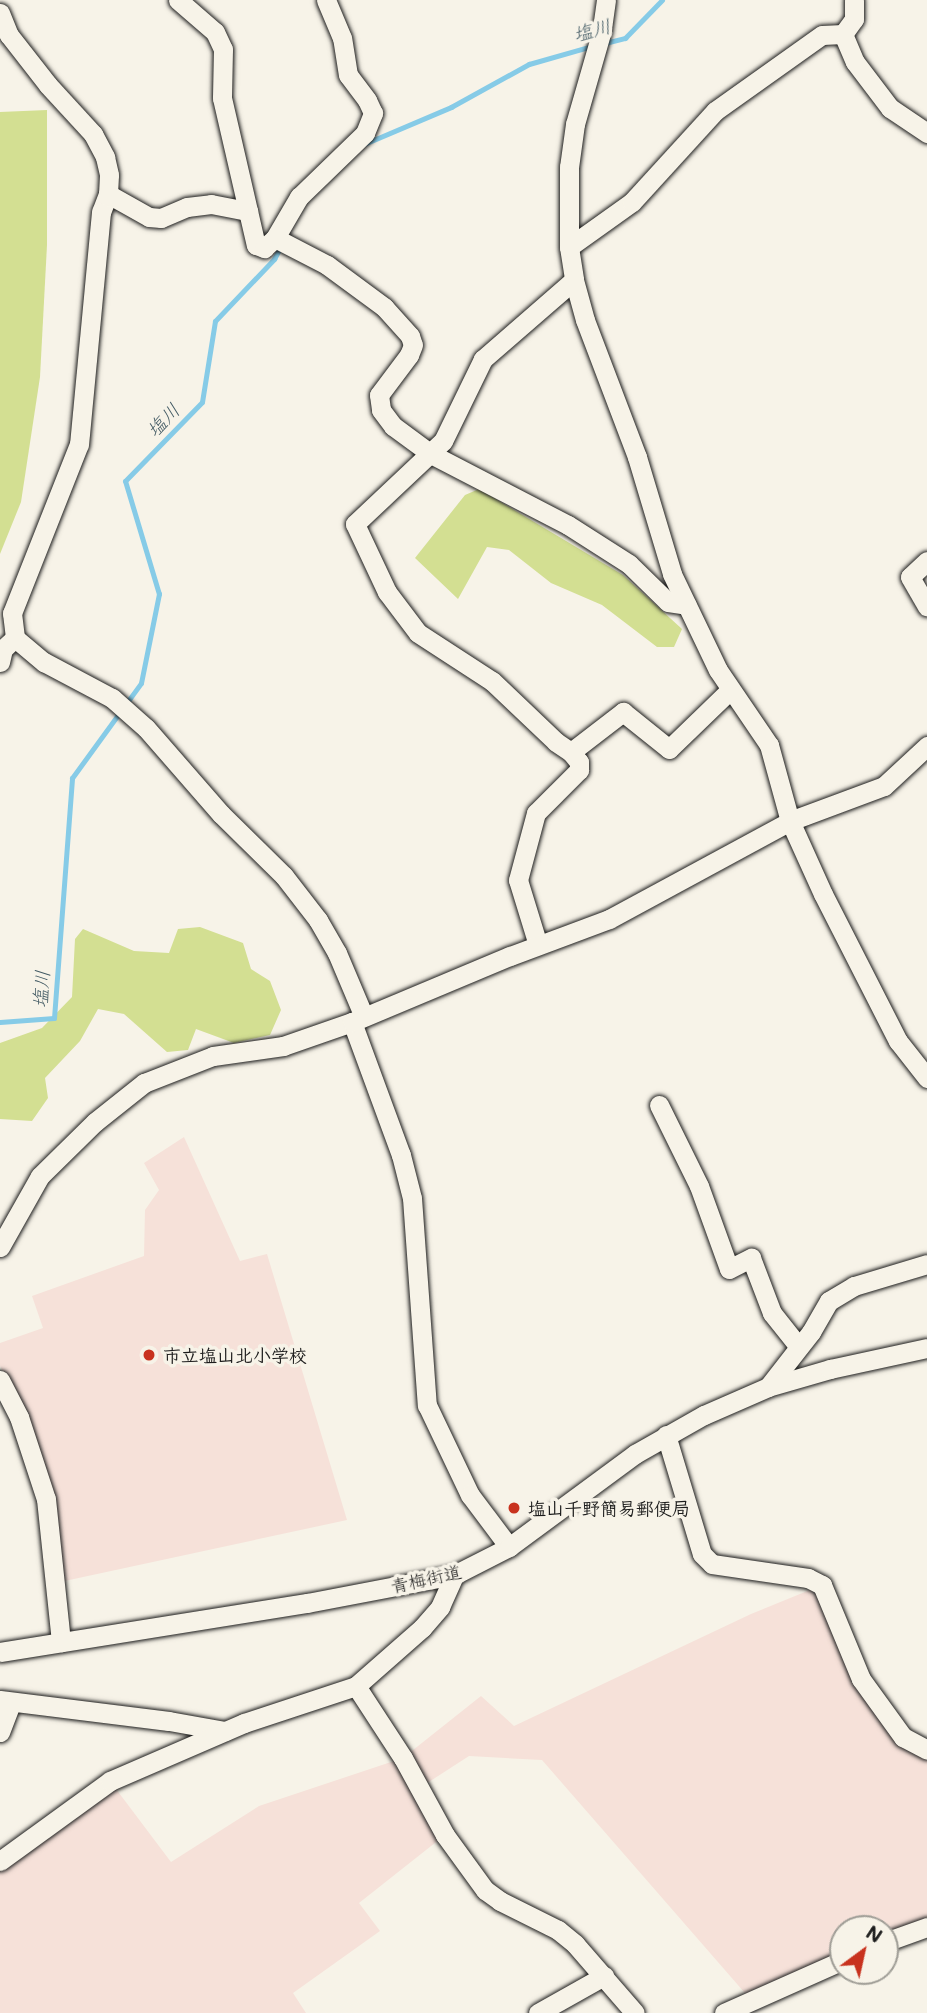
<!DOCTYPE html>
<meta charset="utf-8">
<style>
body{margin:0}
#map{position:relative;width:927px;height:2013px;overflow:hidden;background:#f7f3e8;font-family:Mali,"Klee One",sans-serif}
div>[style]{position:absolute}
.built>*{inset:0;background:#f6e1d9}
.green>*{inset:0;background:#d3df92}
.stream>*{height:5px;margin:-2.5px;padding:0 2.5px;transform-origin:2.5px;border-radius:2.5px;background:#86cbe7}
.roads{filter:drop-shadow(0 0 2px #1c1c1c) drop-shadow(0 0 2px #1c1c1c)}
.minor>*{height:19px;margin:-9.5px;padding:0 9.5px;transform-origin:9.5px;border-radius:9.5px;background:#f7f3e8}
.dots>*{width:19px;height:19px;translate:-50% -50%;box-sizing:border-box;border:4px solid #f7f3e8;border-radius:50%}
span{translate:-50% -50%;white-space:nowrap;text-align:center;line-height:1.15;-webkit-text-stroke:7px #f7f3e8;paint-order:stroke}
.poi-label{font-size:18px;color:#1c1c1c;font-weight:700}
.left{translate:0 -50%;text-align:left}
.street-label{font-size:18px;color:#1c1c1c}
.water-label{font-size:19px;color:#415963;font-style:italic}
.north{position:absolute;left:829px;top:1915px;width:70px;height:70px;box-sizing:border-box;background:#f7f3e8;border:2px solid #9f9d96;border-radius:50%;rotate:33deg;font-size:19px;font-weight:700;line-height:28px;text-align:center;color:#1c1c1c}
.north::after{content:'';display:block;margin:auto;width:24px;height:32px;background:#c8321e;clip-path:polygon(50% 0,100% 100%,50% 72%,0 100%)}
</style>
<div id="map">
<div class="built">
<i style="clip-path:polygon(184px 1137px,240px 1261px,267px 1254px,347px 1520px,60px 1582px,18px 1401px,0 1366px,0 1343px,43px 1328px,32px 1296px,144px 1256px,145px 1210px,159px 1190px,144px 1163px)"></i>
<i style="clip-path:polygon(822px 1585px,861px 1679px,927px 1750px,927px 1927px,885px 1942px,885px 1929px,843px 1929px,843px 1960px,751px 2000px,542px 1760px,469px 1756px,418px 1789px,445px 1835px,359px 1903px,380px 1931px,293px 1993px,306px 2013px,0 2013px,0 1861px,110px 1781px,171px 1862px,259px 1806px,403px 1758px,481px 1696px,514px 1726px,751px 1614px)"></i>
</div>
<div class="green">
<i style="clip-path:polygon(47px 110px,47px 245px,40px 377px,21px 502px,0 554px,0 112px)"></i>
<i style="clip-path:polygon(479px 489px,623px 575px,682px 629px,674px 647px,657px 647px,602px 605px,551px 583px,509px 550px,487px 547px,458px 599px,415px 558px,465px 495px)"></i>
<i style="clip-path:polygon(200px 927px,243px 943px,251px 969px,270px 981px,281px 1010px,270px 1035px,234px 1043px,196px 1029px,188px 1050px,167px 1052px,124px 1014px,98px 1009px,80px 1041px,45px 1078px,48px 1098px,32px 1121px,0 1119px,0 1043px,42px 1028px,72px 997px,75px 939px,83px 929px,134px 951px,169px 953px,178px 929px)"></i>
</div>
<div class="stream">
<i style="left:605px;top:43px;width:21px;rotate:-14deg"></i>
<i style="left:625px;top:38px;width:53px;rotate:-45.8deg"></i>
<i style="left:364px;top:144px;width:95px;rotate:-23deg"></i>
<i style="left:451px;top:107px;width:89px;rotate:-28.9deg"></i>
<i style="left:529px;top:64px;width:66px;rotate:-15.9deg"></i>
<i style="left:0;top:1022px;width:54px;rotate:-4.2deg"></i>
<i style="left:54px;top:1018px;width:241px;rotate:-85.7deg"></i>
<i style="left:72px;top:778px;width:117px;rotate:-54deg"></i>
<i style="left:141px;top:683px;width:91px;rotate:-78.6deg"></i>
<i style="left:159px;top:594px;width:118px;rotate:-106.7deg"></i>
<i style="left:125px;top:481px;width:110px;rotate:-45.7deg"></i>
<i style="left:202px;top:402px;width:82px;rotate:-80.9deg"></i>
<i style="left:215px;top:321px;width:86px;rotate:-46.4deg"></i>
<i style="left:274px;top:259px;width:15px;rotate:-62deg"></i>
</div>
<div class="roads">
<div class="minor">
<i style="left:178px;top:0;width:49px;rotate:40.9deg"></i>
<i style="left:215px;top:32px;width:19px;rotate:65deg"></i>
<i style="left:223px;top:49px;width:49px;rotate:91.2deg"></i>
<i style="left:222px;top:98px;width:116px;rotate:77deg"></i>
<i style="left:606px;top:0;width:30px;rotate:98deg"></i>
<i style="left:602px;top:30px;width:98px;rotate:106deg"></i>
<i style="left:575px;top:124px;width:43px;rotate:97.9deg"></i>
<i style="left:569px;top:167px;width:80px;rotate:90deg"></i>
<i style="left:569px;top:247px;width:33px;rotate:81deg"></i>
<i style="left:574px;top:280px;width:41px;rotate:74.6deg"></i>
<i style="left:585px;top:320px;width:147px;rotate:69.2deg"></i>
<i style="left:637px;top:457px;width:122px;rotate:73.3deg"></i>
<i style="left:672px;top:574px;width:106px;rotate:64.4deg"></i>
<i style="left:718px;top:670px;width:91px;rotate:55.8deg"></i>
<i style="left:769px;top:745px;width:79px;rotate:74.6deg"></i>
<i style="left:790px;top:821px;width:80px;rotate:65.7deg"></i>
<i style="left:823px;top:894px;width:165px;rotate:63deg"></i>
<i style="left:898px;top:1041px;width:47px;rotate:51.9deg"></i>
<i style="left:854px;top:0;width:19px;rotate:90deg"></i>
<i style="left:854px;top:19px;width:19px;rotate:126deg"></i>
<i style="left:843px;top:34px;width:30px;rotate:67deg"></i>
<i style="left:855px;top:62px;width:58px;rotate:52.7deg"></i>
<i style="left:890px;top:108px;width:45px;rotate:34deg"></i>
<i style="left:0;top:13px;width:24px;rotate:68deg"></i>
<i style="left:9px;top:35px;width:63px;rotate:52deg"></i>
<i style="left:48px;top:85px;width:67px;rotate:47.4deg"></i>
<i style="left:93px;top:134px;width:26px;rotate:62deg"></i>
<i style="left:105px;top:157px;width:18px;rotate:77deg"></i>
<i style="left:109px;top:175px;width:19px;rotate:93deg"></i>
<i style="left:108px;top:194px;width:19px;rotate:111deg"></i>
<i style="left:101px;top:212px;width:233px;rotate:95.4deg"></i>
<i style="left:79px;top:444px;width:182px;rotate:111.6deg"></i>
<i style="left:12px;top:613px;width:25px;rotate:83deg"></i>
<i style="left:15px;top:638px;width:38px;rotate:40deg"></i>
<i style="left:44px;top:662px;width:77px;rotate:27.9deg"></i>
<i style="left:112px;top:698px;width:45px;rotate:41.4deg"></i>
<i style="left:146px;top:728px;width:114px;rotate:48.9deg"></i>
<i style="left:221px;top:814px;width:88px;rotate:44.5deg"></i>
<i style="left:284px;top:876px;width:56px;rotate:52.3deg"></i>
<i style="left:318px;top:920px;width:38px;rotate:60deg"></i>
<i style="left:337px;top:953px;width:69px;rotate:67.1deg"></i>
<i style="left:108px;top:194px;width:47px;rotate:29.3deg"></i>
<i style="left:149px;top:217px;width:12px;rotate:5deg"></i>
<i style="left:161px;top:218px;width:28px;rotate:-23deg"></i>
<i style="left:187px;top:207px;width:24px;rotate:-7deg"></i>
<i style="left:211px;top:204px;width:38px;rotate:11deg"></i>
<i style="left:248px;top:211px;width:35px;rotate:77deg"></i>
<i style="left:256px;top:245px;width:9px;rotate:21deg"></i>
<i style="left:264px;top:248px;width:15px;rotate:-42deg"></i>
<i style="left:275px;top:238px;width:59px;rotate:27.4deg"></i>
<i style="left:327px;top:265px;width:71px;rotate:36.4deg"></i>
<i style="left:384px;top:307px;width:39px;rotate:48deg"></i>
<i style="left:410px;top:336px;width:9px;rotate:72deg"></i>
<i style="left:413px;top:345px;width:11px;rotate:112deg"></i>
<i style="left:409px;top:355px;width:50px;rotate:126.9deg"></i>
<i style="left:379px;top:395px;width:15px;rotate:82deg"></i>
<i style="left:381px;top:410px;width:20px;rotate:53deg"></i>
<i style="left:393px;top:426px;width:47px;rotate:36.4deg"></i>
<i style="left:431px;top:454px;width:154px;rotate:27.4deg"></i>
<i style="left:568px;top:525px;width:72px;rotate:32.6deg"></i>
<i style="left:629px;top:564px;width:54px;rotate:44.3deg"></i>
<i style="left:668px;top:602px;width:19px;rotate:9deg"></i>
<i style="left:275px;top:238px;width:48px;rotate:-59.7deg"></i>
<i style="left:299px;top:197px;width:92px;rotate:-44.1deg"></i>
<i style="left:365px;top:133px;width:22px;rotate:-68deg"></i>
<i style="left:373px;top:113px;width:14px;rotate:-115deg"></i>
<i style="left:367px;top:100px;width:31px;rotate:-127deg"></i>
<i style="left:348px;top:75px;width:37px;rotate:-99deg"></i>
<i style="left:342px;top:38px;width:41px;rotate:-112.8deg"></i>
<i style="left:569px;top:247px;width:77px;rotate:-35.5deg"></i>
<i style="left:632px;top:202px;width:123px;rotate:-47.6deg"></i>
<i style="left:715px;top:111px;width:131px;rotate:-35.4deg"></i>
<i style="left:822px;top:35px;width:21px;rotate:-3deg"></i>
<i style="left:574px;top:280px;width:121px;rotate:139deg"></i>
<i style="left:483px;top:359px;width:91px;rotate:116deg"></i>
<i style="left:443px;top:441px;width:121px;rotate:136.7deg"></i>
<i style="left:355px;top:524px;width:75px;rotate:64.8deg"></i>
<i style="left:387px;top:592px;width:51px;rotate:52.9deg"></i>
<i style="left:418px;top:633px;width:88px;rotate:33deg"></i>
<i style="left:492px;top:681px;width:88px;rotate:43.6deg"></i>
<i style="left:556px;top:742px;width:18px;rotate:34deg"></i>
<i style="left:571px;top:752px;width:66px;rotate:-37.6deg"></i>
<i style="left:623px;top:712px;width:59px;rotate:38.8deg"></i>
<i style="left:669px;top:749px;width:85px;rotate:-44deg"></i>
<i style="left:927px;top:561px;width:23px;rotate:137deg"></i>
<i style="left:910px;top:577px;width:34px;rotate:60deg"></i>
<i style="left:0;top:662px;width:13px;rotate:-77deg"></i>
<i style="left:3px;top:649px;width:16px;rotate:-43deg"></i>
<i style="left:538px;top:945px;width:68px;rotate:-107.1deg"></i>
<i style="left:518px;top:880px;width:69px;rotate:-75deg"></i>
<i style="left:536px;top:813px;width:61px;rotate:-45deg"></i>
<i style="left:579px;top:770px;width:8px;rotate:-90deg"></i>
<i style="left:579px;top:762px;width:13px;rotate:-129deg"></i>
<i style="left:352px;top:1022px;width:142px;rotate:69.8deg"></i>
<i style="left:401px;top:1155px;width:44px;rotate:75.7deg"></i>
<i style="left:412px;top:1198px;width:208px;rotate:85.9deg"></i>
<i style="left:427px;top:1405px;width:100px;rotate:64.5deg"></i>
<i style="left:470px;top:1495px;width:65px;rotate:53.1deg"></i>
<i style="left:659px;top:1105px;width:90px;rotate:63.7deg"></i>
<i style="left:699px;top:1186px;width:88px;rotate:70.1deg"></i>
<i style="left:729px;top:1269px;width:25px;rotate:-27deg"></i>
<i style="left:751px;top:1258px;width:59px;rotate:69.1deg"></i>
<i style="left:772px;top:1313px;width:43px;rotate:51.5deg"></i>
<i style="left:0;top:1247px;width:81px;rotate:-60.6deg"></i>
<i style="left:40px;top:1176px;width:77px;rotate:-44.5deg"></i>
<i style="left:95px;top:1122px;width:63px;rotate:-38.5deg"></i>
<i style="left:144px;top:1083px;width:74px;rotate:-21.4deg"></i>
<i style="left:213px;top:1056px;width:71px;rotate:-8.1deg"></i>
<i style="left:283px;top:1046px;width:73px;rotate:-19.2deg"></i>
<i style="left:352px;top:1022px;width:171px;rotate:-22.7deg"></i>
<i style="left:510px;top:956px;width:106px;rotate:-20.5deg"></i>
<i style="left:609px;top:919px;width:206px;rotate:-28.4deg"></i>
<i style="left:790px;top:821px;width:100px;rotate:-20.4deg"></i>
<i style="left:884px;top:786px;width:59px;rotate:-42.9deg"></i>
<i style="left:0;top:1380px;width:42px;rotate:62.8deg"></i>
<i style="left:19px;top:1417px;width:86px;rotate:71.8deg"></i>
<i style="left:46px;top:1499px;width:144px;rotate:84deg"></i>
<i style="left:768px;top:1387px;width:70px;rotate:-52deg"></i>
<i style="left:811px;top:1332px;width:36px;rotate:-60deg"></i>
<i style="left:829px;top:1301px;width:29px;rotate:-31deg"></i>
<i style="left:854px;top:1286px;width:76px;rotate:-16.8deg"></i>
<i style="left:666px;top:1435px;width:124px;rotate:73.2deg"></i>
<i style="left:702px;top:1554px;width:14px;rotate:45deg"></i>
<i style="left:712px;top:1564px;width:97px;rotate:8.3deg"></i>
<i style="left:808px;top:1578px;width:16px;rotate:27deg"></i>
<i style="left:822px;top:1585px;width:102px;rotate:67.5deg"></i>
<i style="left:861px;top:1679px;width:72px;rotate:54.1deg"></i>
<i style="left:903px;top:1737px;width:27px;rotate:28deg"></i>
<i style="left:0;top:1652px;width:311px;rotate:-9.1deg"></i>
<i style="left:307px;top:1603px;width:150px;rotate:-10.8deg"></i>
<i style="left:454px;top:1575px;width:62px;rotate:-27deg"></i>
<i style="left:509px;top:1547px;width:157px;rotate:-36.4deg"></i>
<i style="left:635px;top:1454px;width:79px;rotate:-29.5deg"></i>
<i style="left:704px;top:1415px;width:70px;rotate:-23.6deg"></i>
<i style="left:768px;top:1387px;width:65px;rotate:-16.2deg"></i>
<i style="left:830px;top:1369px;width:99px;rotate:-12.2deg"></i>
<i style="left:356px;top:1686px;width:86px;rotate:56.9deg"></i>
<i style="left:403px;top:1758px;width:88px;rotate:61.4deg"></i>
<i style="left:445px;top:1835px;width:68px;rotate:54deg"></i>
<i style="left:485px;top:1890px;width:19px;rotate:36deg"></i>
<i style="left:500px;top:1901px;width:65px;rotate:26.6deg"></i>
<i style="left:558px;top:1930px;width:22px;rotate:39deg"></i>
<i style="left:575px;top:1944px;width:91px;rotate:49deg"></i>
<i style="left:0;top:1700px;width:170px;rotate:7.1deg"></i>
<i style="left:169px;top:1721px;width:57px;rotate:10.1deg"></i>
<i style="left:0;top:1732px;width:31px;rotate:-69deg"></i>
<i style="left:0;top:1861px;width:136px;rotate:-36deg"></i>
<i style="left:110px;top:1781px;width:146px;rotate:-23.4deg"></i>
<i style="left:244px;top:1723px;width:118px;rotate:-18.3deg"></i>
<i style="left:356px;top:1686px;width:88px;rotate:-41.3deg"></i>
<i style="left:422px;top:1628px;width:28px;rotate:-49deg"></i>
<i style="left:440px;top:1607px;width:35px;rotate:-66deg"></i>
<i style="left:885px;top:1942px;width:45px;rotate:-19.7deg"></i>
<i style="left:538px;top:2013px;width:76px;rotate:-29.3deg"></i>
<i style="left:724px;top:2013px;width:130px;rotate:-24deg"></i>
</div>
</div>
<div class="dots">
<i style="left:149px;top:1355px;background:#c8321e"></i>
<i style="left:514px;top:1508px;background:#c8321e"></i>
</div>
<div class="poi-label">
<span class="left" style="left:163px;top:1355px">市立塩山北小学校</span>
<span class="left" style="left:528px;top:1508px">塩山千野簡易郵便局</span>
</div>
<div class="street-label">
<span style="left:426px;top:1579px;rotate:-13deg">青梅街道</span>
</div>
<div class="water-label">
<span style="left:592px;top:30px;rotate:-15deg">塩川</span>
<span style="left:163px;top:420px;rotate:-46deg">塩川</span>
<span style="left:41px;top:989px;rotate:-86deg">塩川</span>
</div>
<div class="north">N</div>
</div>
